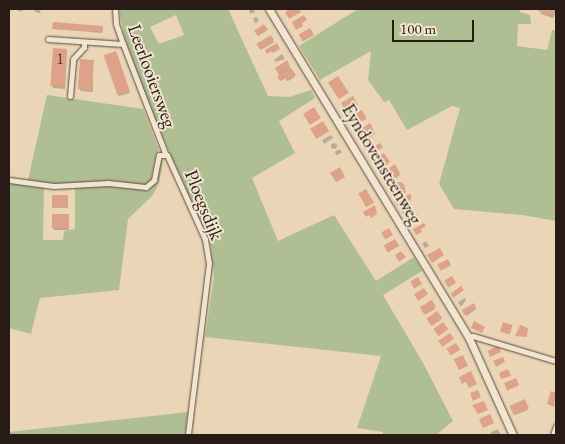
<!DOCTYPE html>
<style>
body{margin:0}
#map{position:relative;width:565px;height:444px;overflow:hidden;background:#ead6b7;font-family:"EB Garamond",serif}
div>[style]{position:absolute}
.green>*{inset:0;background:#b0bf93}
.shadow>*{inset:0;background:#0003;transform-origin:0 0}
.round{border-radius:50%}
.building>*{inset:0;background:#dda288;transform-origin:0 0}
.roads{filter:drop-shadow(0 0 1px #58493d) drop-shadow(0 0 1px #58493d)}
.street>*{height:5px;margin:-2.5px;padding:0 2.5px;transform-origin:2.5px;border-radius:2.5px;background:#f1e4d0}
.secondary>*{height:7px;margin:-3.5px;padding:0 3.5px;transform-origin:3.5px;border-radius:3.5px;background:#f1e4d0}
span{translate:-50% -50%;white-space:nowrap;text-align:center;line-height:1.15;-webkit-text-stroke:4px #f1e4d0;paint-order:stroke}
.number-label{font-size:16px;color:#553c31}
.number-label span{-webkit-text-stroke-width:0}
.street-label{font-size:19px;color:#281a14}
.frame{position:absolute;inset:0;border:10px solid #281a14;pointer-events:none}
.scale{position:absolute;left:392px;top:20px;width:82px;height:22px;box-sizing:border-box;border:2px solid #281a14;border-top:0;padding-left:6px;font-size:15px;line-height:18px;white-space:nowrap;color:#281a14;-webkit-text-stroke:4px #f1e4d0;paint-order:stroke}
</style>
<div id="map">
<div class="green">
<i style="clip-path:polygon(evenodd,119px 9px,228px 9px,268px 96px,289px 97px,311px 90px,315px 98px,279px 121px,295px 153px,252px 178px,278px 241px,334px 215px,376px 281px,414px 257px,422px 271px,383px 295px,422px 361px,453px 421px,436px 435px,383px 435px,383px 432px,357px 428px,381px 356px,205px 337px,214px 277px,211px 246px,150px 108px,124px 36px,119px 9px,176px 15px,184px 35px,159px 44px,150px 27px,176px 15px)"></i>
<i style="clip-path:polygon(358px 9px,520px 9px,520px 12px,530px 15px,531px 24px,518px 24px,517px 46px,547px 50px,552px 30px,556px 30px,556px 221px,522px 215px,454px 209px,439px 184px,460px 108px,452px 106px,407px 130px,389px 100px,384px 102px,368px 80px,371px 51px,320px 80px,299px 46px)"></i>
<i style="clip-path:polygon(47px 95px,143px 109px,159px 150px,155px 157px,151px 180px,146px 185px,141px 185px,114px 181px,51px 184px,28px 180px)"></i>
<i style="clip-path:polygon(160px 158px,163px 161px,159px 183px,153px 195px,128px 219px,119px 290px,40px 298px,31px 334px,9px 328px,9px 182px,44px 187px,43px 240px,63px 240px,64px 231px,75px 229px,75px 188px,118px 186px,146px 190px,155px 181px)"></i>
<i style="clip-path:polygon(188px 412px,185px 435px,9px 435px,9px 432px)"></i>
</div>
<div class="shadow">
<i style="clip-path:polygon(18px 9px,23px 9px,22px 12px,18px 11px)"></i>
<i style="clip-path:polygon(34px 9px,41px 9px,40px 13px,35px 12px)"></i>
<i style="clip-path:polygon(249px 9px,254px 9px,255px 12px,250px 14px)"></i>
<i style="clip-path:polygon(540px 9px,556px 9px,556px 12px,553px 18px,541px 14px)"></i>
<i style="clip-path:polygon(257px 17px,259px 21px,255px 23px,253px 18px)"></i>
<i style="clip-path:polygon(103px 28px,102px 33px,54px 29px)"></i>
<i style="left:271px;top:37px;width:6px;height:15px;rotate:59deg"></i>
<i style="clip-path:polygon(67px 50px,65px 89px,53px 88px,52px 86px)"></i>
<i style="clip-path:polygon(117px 54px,130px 93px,119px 96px,118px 95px)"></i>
<i style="clip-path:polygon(282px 54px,285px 59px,275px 62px,274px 60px)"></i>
<i style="clip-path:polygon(93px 61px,93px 92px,81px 91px,79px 88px)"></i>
<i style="clip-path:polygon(287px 62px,295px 77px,288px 81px,286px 78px,281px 81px,276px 68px)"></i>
<i style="left:352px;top:97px;width:12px;height:12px;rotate:59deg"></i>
<i style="left:369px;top:125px;width:11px;height:12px;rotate:56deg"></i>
<i style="clip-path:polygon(331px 135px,333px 138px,324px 144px,322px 140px)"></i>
<i class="round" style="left:331px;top:143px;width:6px;height:6px"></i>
<i style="left:340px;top:149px;width:4px;height:6px;rotate:63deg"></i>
<i style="clip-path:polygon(395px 166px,400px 175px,390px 182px,384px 172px)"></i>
<i style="left:400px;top:182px;width:12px;height:8px;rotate:59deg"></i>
<i style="clip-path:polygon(409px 195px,411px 199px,400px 207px,397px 203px)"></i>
<i style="clip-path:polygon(68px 215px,69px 230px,54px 230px,53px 228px)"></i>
<i style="clip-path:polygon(426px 241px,429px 246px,425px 248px,422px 244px)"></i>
<i style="clip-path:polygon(465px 298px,466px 300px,461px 307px,458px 302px)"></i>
<i style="left:431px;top:302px;width:8px;height:11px;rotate:60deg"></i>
<i style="left:473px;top:305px;width:5px;height:12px;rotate:53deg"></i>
<i style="left:437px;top:313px;width:8px;height:11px;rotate:60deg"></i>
<i style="clip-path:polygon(552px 392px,556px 394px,554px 407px,548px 404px)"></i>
<i style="clip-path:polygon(524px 401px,528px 410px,515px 415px,512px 407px)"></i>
<i style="clip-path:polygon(498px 429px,500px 434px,492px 435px,491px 432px)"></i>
</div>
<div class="building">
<i style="clip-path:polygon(290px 9px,299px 9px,301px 12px,289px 19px,285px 12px)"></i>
<i style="clip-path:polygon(538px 9px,554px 9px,551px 16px,538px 11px)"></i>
<i style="clip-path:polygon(304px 15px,307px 20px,302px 23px,303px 26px,296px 30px,292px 22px)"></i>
<i style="clip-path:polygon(53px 22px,103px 26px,102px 32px,52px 29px)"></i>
<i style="left:264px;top:24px;width:7px;height:12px;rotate:56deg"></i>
<i style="left:310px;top:28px;width:8px;height:13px;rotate:60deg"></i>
<i style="left:271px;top:35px;width:6px;height:17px;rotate:59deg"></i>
<i style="clip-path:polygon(277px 43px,280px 49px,273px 53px,271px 51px,267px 54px,265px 50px)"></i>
<i style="left:53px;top:48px;width:14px;height:38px;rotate:4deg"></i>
<i style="left:116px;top:51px;width:42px;height:13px;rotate:71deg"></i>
<i style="left:80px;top:59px;width:14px;height:30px;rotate:4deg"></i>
<i style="clip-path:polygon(287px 60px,290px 66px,278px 73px,275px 68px)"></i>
<i style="clip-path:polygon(291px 68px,296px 75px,287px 81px,285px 78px,280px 81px,277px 77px)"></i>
<i style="left:338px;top:76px;width:20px;height:12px;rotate:57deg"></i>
<i style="clip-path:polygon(353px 96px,358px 105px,346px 113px,341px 103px)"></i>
<i style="left:314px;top:107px;width:13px;height:13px;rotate:58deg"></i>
<i style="left:362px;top:110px;width:10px;height:14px;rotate:61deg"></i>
<i style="left:323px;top:121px;width:12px;height:15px;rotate:59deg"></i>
<i style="clip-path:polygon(370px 123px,375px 133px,363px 140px,358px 131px)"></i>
<i style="clip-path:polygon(380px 143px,383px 147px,372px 154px,369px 149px)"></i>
<i style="clip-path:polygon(384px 153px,390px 162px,381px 170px,375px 158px)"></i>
<i style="clip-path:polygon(395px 164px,400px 173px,389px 182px,383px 172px)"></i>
<i style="clip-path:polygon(340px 167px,345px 177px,336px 182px,330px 173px)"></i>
<i class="round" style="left:393px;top:182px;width:12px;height:12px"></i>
<i style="left:366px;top:189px;width:16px;height:9px;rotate:60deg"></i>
<i style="clip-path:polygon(410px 194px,412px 197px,398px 207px,395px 202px)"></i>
<i style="left:52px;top:195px;width:16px;height:13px"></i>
<i style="clip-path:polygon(410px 203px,412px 207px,407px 210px,410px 215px,405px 217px,400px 209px)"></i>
<i style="clip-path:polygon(375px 205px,377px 214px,371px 218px,369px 215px,366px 217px,363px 212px)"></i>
<i style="left:52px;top:214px;width:17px;height:14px"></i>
<i style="clip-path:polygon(417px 214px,420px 220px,410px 226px,407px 221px)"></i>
<i style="clip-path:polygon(424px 223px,426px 226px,421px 229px,422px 232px,416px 235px,413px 229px)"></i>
<i style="left:389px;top:228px;width:8px;height:9px;rotate:60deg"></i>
<i style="left:395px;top:239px;width:8px;height:13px;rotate:60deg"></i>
<i style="clip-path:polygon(440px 248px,444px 255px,432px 263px,427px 255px)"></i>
<i style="clip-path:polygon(401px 251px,406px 257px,399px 262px,395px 255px)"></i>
<i style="left:448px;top:259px;width:7px;height:12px;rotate:63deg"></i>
<i style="left:452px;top:276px;width:8px;height:9px;rotate:60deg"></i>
<i style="left:418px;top:277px;width:8px;height:9px;rotate:60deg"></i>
<i style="left:461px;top:286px;width:5px;height:13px;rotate:53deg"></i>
<i style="clip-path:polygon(424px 288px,428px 294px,418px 301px,414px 294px)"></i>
<i style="left:432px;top:300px;width:8px;height:14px;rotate:60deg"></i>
<i style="clip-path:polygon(474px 303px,476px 307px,464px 315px,462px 310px)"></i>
<i style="left:437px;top:311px;width:9px;height:13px;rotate:54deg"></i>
<i style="clip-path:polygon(474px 321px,485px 327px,482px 333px,471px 328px)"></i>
<i style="left:443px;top:322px;width:9px;height:12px;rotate:54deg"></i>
<i style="left:503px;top:322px;width:10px;height:10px;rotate:17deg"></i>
<i style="clip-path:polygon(520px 325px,528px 328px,527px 337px,515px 336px)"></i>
<i style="left:450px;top:333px;width:7px;height:14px;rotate:56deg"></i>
<i style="left:456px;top:343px;width:8px;height:11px;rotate:60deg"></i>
<i style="clip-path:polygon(495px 347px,499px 347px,501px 352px,490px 357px,488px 351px)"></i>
<i style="left:463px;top:355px;width:12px;height:10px;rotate:66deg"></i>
<i style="clip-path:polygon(503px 357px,505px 362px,496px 367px,493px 361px)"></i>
<i style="clip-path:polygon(508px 369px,511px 376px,501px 379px,499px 373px)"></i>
<i style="clip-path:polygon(471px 371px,477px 384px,469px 388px,466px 382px,462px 384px,459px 377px)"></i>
<i style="left:516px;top:378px;width:8px;height:13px;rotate:67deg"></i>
<i style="clip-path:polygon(478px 390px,481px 397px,473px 401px,470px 393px)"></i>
<i style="clip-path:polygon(551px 391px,556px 393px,554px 406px,547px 404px)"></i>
<i style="left:525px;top:399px;width:10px;height:17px;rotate:66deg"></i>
<i style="clip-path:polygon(484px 401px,488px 410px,478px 414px,472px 405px)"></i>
<i style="left:490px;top:414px;width:10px;height:12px;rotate:66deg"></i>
</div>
<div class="roads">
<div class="street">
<i style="left:115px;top:9px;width:15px;rotate:86deg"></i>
<i style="left:116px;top:24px;width:21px;rotate:71deg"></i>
<i style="left:123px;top:44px;width:117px;rotate:68.9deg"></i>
<i style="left:48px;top:39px;width:75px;rotate:3.8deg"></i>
<i style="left:70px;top:96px;width:37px;rotate:-85deg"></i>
<i style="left:73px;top:59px;width:16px;rotate:-47deg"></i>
<i style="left:84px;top:47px;width:5px;rotate:-90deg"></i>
<i style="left:9px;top:180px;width:45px;rotate:7.6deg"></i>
<i style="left:54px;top:186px;width:54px;rotate:-3.2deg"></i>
<i style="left:108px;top:183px;width:38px;rotate:6deg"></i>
<i style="left:146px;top:187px;width:11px;rotate:-41deg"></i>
<i style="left:154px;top:180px;width:25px;rotate:-79deg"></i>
<i style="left:159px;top:155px;width:8px"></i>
<i style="left:167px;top:155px;width:92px;rotate:65.7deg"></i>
<i style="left:205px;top:239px;width:24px;rotate:81deg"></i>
<i style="left:209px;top:263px;width:173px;rotate:97deg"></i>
<i style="left:468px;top:336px;width:5px"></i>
<i style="left:473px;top:336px;width:87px;rotate:16.8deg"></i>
<i style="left:553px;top:435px;width:9px;rotate:-72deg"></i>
</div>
<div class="secondary">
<i style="left:269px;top:9px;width:383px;rotate:58.7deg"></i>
<i style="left:468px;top:336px;width:109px;rotate:65.6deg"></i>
</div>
</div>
<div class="number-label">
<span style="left:60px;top:59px">1</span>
</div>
<div class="street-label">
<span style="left:152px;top:76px;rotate:70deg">Leerlooiersweg</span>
<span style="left:382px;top:164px;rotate:59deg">Eyndovensteenweg</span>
<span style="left:204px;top:205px;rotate:68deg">Ploegsdijk</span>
</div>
<div class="frame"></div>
<div class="scale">100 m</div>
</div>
